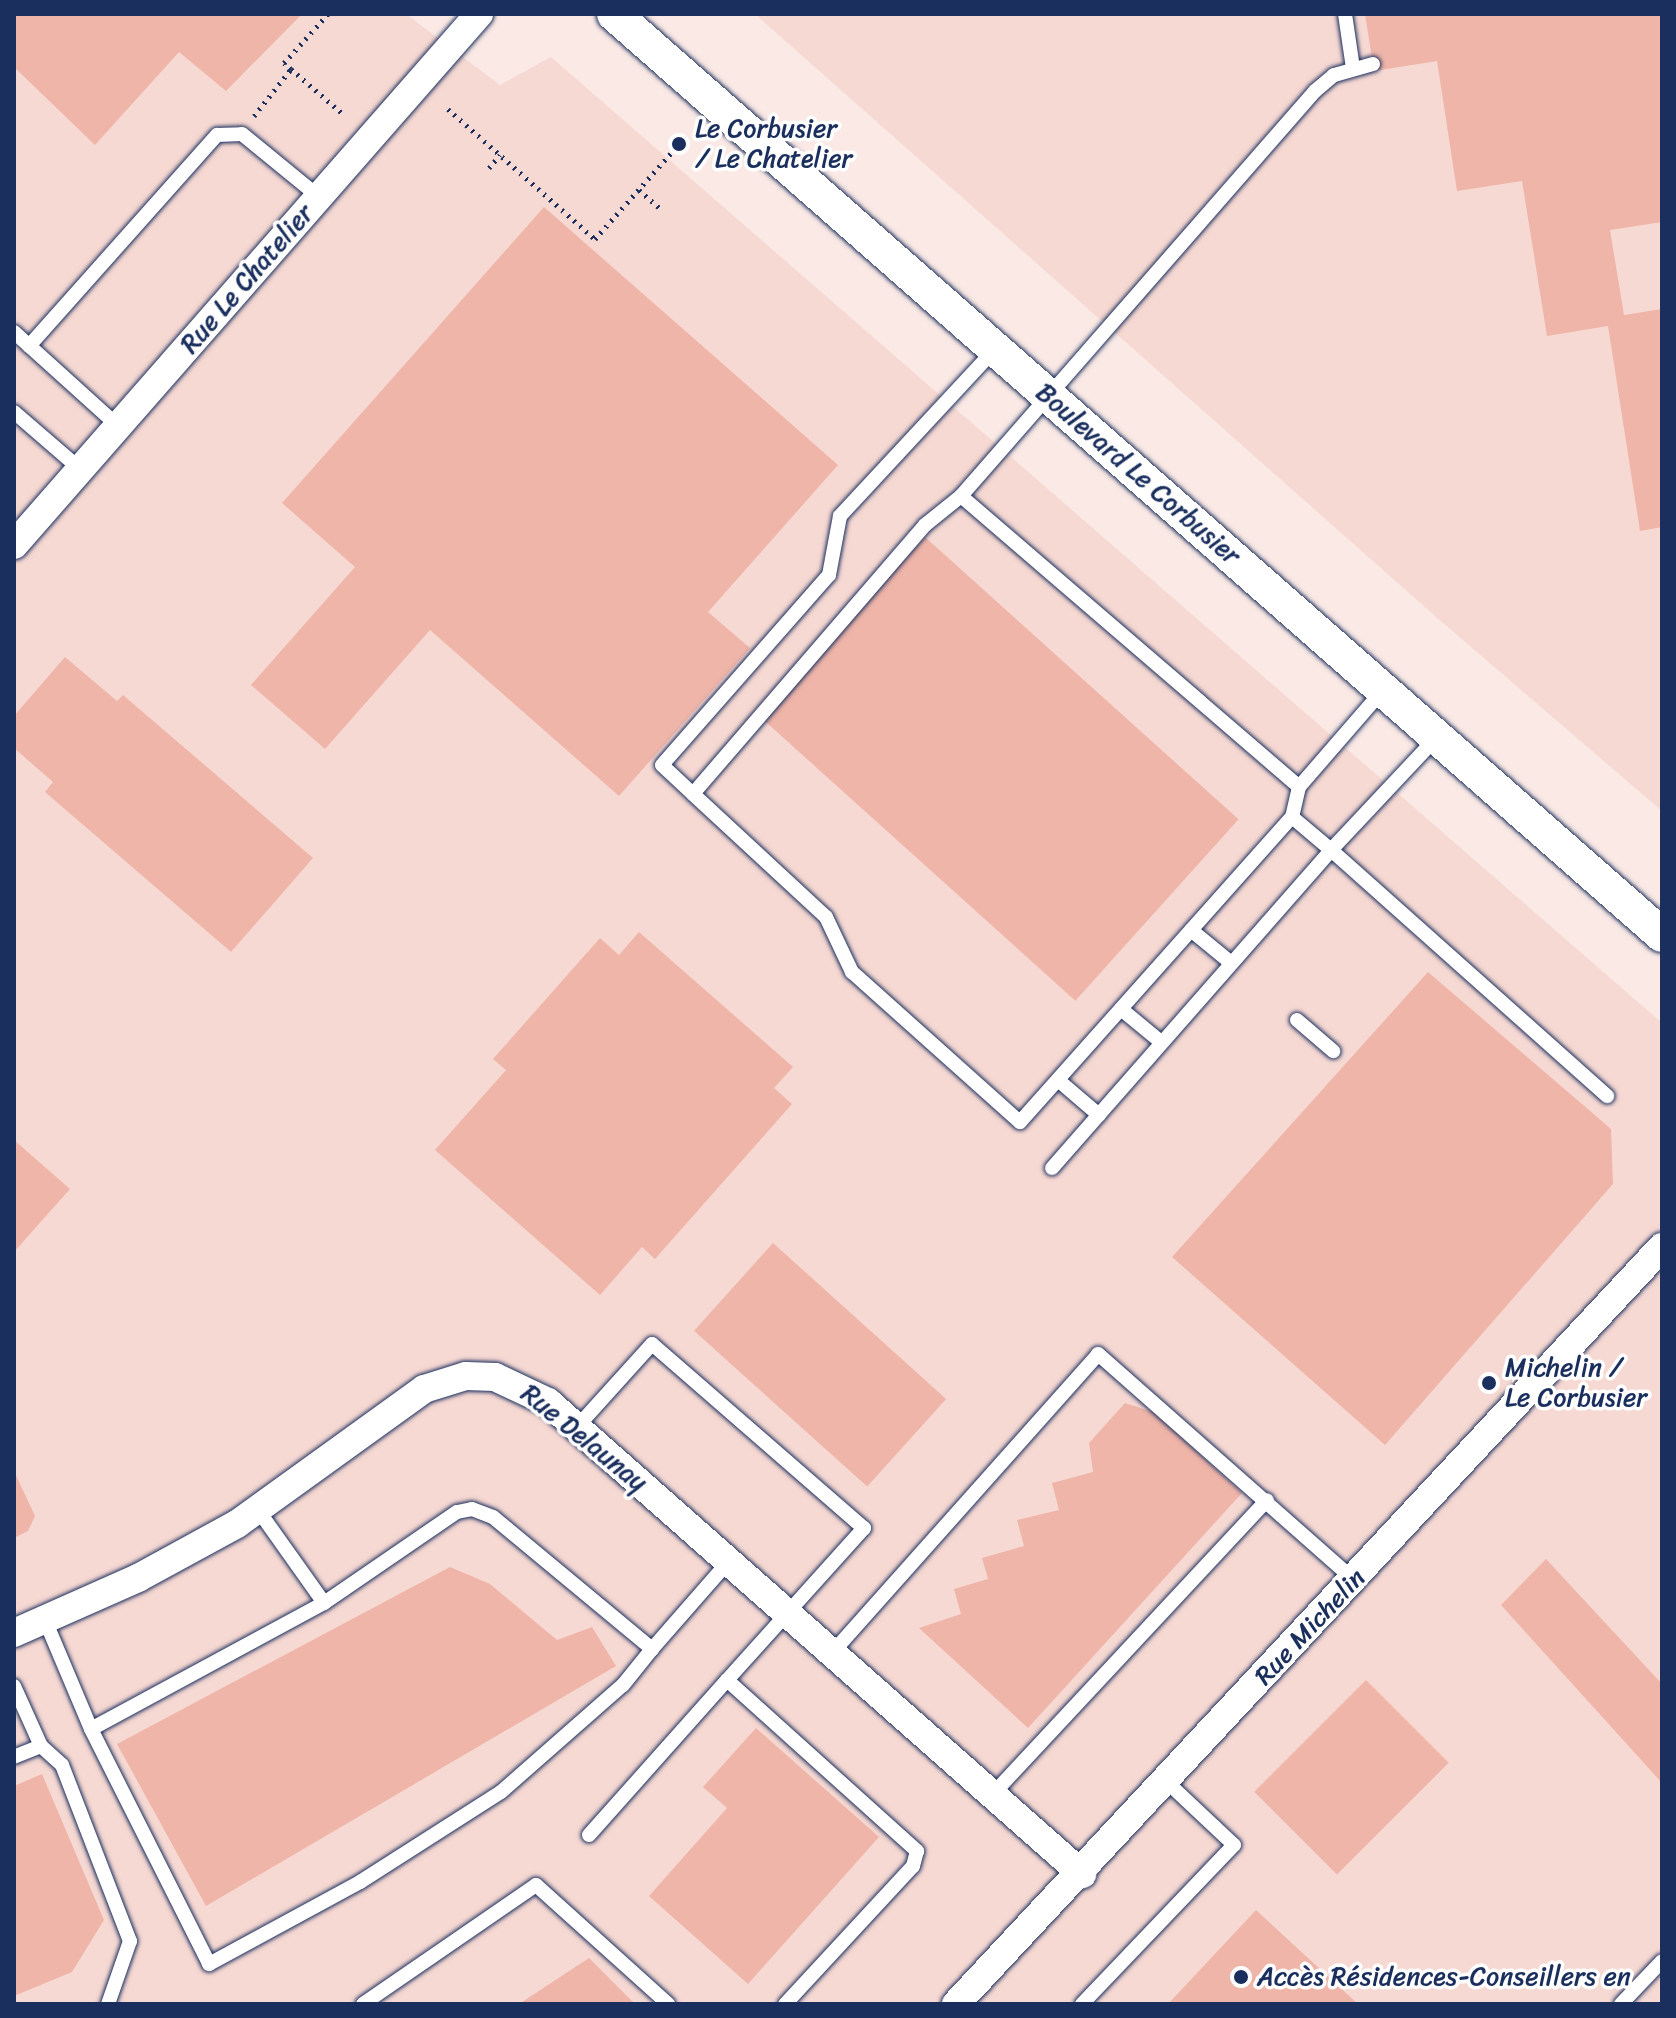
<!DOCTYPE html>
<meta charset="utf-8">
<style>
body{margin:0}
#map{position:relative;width:1676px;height:2018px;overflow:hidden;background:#fae9e5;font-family:Sriracha,sans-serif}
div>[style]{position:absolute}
.built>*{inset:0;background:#f7d9d3}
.building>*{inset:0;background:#efb5a9;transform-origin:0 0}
.path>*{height:5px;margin-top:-2.5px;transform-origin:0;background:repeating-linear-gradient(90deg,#1b2f5e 0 2px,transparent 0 8px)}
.roads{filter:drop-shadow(0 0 2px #1b2f5e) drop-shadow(0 0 2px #1b2f5e)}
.service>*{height:14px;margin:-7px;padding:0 7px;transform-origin:7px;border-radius:7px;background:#fff}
.minor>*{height:28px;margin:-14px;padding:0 14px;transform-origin:14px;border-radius:14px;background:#fff}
.tertiary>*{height:34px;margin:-17px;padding:0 17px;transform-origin:17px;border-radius:17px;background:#fff}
.dots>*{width:22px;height:22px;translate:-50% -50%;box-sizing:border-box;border:4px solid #fff;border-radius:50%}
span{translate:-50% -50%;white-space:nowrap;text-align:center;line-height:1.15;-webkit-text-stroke:7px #fff;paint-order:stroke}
.poi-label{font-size:26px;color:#1b2f5e}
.left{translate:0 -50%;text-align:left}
.street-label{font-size:26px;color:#1b2f5e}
.frame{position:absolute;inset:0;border:16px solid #1b2f5e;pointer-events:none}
</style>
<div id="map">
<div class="built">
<i style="clip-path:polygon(14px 14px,406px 14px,500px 85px,551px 57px,1662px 1023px,1662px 2004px,14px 2004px)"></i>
<i style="clip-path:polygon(755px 14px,1662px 14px,1662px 811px,1435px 616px)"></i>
</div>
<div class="building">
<i style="clip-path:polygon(16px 14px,302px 14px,226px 91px,179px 52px,95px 145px,14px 67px)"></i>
<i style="clip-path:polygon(1365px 14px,1662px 14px,1662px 222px,1610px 230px,1624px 315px,1662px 309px,1662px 527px,1640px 531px,1608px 326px,1547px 336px,1522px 181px,1457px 191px,1437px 61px,1374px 71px)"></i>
<i style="clip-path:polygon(544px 207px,838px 465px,708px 612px,750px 648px,619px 796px,430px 630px,325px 749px,251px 685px,355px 567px,282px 503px)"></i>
<i style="left:925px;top:537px;width:422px;height:244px;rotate:42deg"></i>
<i style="clip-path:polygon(65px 657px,117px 701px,123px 695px,313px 858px,231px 952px,45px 792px,53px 782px,14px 748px,14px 716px)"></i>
<i style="clip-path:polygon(639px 932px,793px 1067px,774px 1088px,792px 1104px,655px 1259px,642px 1247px,600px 1295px,435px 1150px,506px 1070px,493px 1059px,600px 938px,619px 955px)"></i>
<i style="clip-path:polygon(1428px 972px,1611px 1129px,1613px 1184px,1385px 1445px,1172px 1257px)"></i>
<i style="clip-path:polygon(14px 1140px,70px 1189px,14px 1252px)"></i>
<i style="left:773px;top:1243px;width:233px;height:118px;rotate:42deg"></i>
<i style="clip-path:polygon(1125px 1403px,1153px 1412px,1242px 1493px,1028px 1728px,919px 1628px,961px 1614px,954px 1589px,988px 1579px,982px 1558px,1024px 1546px,1017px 1520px,1059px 1510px,1052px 1483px,1093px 1472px,1089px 1443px)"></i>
<i style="clip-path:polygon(14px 1471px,35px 1516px,28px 1531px,14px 1538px)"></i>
<i style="clip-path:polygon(1546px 1559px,1662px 1684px,1662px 1783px,1501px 1605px)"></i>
<i style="clip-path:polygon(450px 1567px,490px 1584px,557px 1640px,592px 1627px,616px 1666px,206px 1906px,117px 1744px)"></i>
<i style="left:1366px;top:1680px;width:117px;height:158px;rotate:45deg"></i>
<i style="clip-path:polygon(756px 1728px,879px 1837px,748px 1984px,649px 1896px,727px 1808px,703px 1787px)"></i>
<i style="clip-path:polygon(42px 1774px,104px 1920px,72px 1972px,14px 1996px,14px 1786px)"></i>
<i style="clip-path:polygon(1256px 1910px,1358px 2004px,1168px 2004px)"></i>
<i style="clip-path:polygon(589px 1958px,635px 2004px,519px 2004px)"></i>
</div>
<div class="path">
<i style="left:291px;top:69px;width:69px;rotate:40.9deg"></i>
<i style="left:448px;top:109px;width:196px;rotate:41.5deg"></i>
<i style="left:595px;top:239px;width:127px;rotate:-48.5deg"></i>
<i style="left:254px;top:116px;width:60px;rotate:-51.8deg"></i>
<i style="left:291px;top:69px;width:9px;rotate:-139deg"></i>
<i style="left:284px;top:63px;width:66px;rotate:-48.1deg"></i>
<i style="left:489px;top:168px;width:17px;rotate:-50deg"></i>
<i style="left:639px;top:190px;width:29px;rotate:41deg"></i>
</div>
<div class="roads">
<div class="service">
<i style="left:1345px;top:14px;width:55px;rotate:81.6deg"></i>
<i style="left:1373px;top:64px;width:41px;rotate:164.2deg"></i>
<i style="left:1334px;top:75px;width:25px;rotate:140deg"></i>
<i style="left:1315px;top:91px;width:538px;rotate:131.16deg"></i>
<i style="left:961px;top:496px;width:446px;rotate:40.7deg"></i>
<i style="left:1299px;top:787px;width:128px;rotate:-49.1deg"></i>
<i style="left:14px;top:332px;width:140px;rotate:42.1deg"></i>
<i style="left:29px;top:346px;width:283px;rotate:-48.3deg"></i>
<i style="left:217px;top:135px;width:25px;rotate:-2deg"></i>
<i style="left:242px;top:134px;width:99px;rotate:39.3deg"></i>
<i style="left:14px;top:412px;width:87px;rotate:40.8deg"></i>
<i style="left:961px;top:496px;width:46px;rotate:141.1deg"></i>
<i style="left:925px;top:525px;width:355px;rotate:130.8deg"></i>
<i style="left:693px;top:794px;width:181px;rotate:42.8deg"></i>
<i style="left:826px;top:917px;width:61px;rotate:64.7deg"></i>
<i style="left:852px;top:972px;width:225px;rotate:41.8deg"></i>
<i style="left:1020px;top:1122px;width:409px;rotate:-48.3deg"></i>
<i style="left:1299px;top:787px;width:31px;rotate:103deg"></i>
<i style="left:1292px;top:817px;width:51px;rotate:40.2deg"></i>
<i style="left:1331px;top:850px;width:155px;rotate:-46.8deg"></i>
<i style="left:693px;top:794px;width:42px;rotate:-136.9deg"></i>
<i style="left:662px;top:765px;width:253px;rotate:-48.7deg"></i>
<i style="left:829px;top:575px;width:60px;rotate:-79.4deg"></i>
<i style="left:840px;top:516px;width:228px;rotate:-47.1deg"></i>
<i style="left:1191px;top:930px;width:50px;rotate:39.4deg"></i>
<i style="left:1121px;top:1009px;width:52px;rotate:39.5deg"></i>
<i style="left:1297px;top:1020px;width:48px;rotate:40.7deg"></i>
<i style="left:1058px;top:1080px;width:54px;rotate:40.5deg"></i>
<i style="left:1052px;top:1168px;width:423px;rotate:-48.7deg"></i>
<i style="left:1331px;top:850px;width:370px;rotate:41.7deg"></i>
<i style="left:577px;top:1427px;width:112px;rotate:-47.9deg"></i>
<i style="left:652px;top:1344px;width:281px;rotate:41deg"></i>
<i style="left:864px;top:1528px;width:205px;rotate:132deg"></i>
<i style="left:727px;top:1680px;width:256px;rotate:42deg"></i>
<i style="left:917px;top:1851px;width:16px;rotate:105deg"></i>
<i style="left:913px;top:1866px;width:188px;rotate:132.8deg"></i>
<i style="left:258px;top:1510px;width:114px;rotate:54.6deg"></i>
<i style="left:45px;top:1620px;width:118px;rotate:67.1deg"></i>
<i style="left:91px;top:1729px;width:265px;rotate:-28.4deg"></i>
<i style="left:324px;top:1603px;width:161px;rotate:-34.4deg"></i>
<i style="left:457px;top:1512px;width:15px;rotate:-11deg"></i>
<i style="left:472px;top:1509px;width:22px;rotate:21deg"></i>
<i style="left:493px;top:1517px;width:207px;rotate:39.7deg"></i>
<i style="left:652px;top:1649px;width:117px;rotate:-48.8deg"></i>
<i style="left:832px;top:1653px;width:400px;rotate:-48.3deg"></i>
<i style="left:1098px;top:1354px;width:341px;rotate:41.4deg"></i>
<i style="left:14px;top:1686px;width:66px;rotate:65.8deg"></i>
<i style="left:41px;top:1746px;width:29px;rotate:158deg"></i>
<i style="left:91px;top:1729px;width:263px;rotate:63.3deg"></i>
<i style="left:209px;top:1964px;width:172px;rotate:-28.5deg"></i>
<i style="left:360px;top:1882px;width:167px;rotate:-32.6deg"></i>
<i style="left:501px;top:1792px;width:162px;rotate:-41.3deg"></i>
<i style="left:623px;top:1685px;width:46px;rotate:-51.1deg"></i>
<i style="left:41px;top:1746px;width:28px;rotate:42deg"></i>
<i style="left:62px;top:1765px;width:189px;rotate:68.9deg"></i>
<i style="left:130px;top:1941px;width:67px;rotate:109.2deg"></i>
<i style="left:992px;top:1795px;width:403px;rotate:-47deg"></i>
<i style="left:589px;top:1835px;width:208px;rotate:-48.3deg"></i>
<i style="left:363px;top:2004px;width:210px;rotate:-34.5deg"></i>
<i style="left:536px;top:1885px;width:178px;rotate:42deg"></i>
<i style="left:1082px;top:2004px;width:220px;rotate:-46.3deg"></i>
<i style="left:1234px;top:1845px;width:92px;rotate:-136.8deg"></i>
<i style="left:1621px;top:2004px;width:59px;rotate:-46.4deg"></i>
</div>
<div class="minor">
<i style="left:14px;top:545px;width:706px;rotate:-48.79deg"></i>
<i style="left:14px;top:1633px;width:136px;rotate:-23.9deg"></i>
<i style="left:138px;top:1578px;width:113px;rotate:-28.6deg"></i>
<i style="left:237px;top:1524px;width:231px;rotate:-35.8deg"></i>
<i style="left:424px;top:1389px;width:44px;rotate:-17.2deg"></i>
<i style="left:466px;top:1376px;width:29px;rotate:2deg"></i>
<i style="left:495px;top:1377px;width:59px;rotate:25.3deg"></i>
<i style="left:548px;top:1402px;width:713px;rotate:41.47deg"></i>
<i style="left:956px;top:2004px;width:1035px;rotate:-47deg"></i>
</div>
<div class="tertiary">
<i style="left:614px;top:14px;width:1395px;rotate:41.31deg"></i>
</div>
</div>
<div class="dots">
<i style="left:679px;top:144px;background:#1b2f5e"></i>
<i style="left:1489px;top:1383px;background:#1b2f5e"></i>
<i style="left:1241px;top:1977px;background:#1b2f5e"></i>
</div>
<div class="poi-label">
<span class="left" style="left:695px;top:144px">Le Corbusier<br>/ Le Chatelier</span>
<span class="left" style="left:1505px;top:1383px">Michelin /<br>Le Corbusier</span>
<span class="left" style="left:1257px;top:1977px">Accès Résidences-Conseillers en</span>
</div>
<div class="street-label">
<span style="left:247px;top:279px;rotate:-49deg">Rue Le Chatelier</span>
<span style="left:1138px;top:474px;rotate:41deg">Boulevard Le Corbusier</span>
<span style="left:584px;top:1438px;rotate:39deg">Rue Delaunay</span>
<span style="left:1310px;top:1627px;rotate:-47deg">Rue Michelin</span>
</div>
<div class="frame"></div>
</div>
